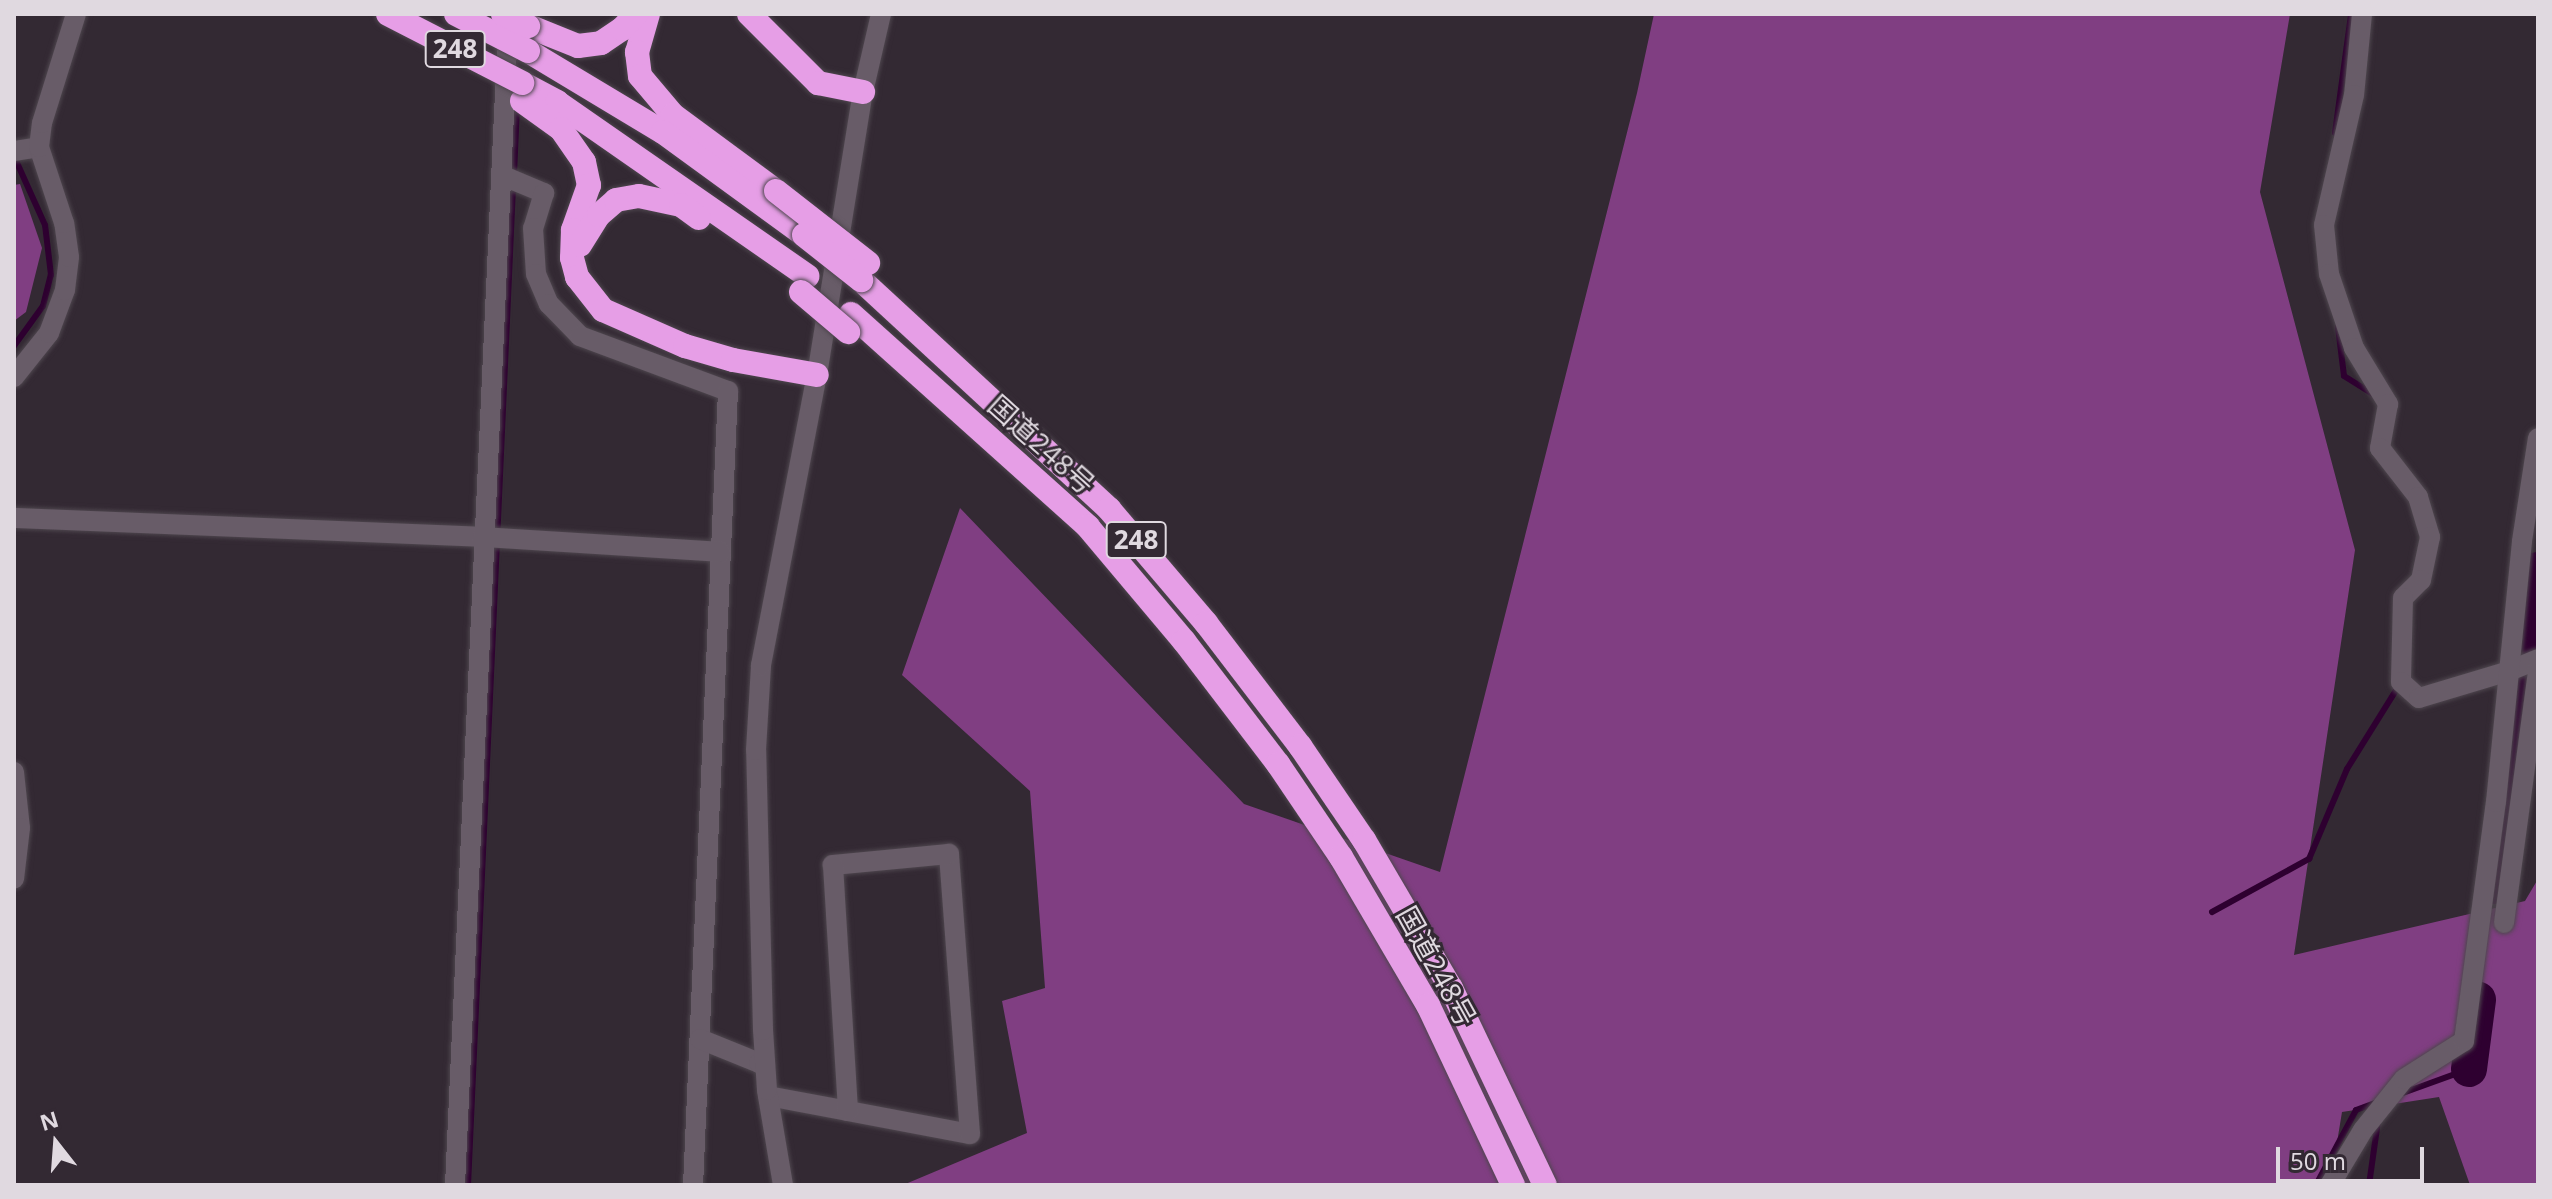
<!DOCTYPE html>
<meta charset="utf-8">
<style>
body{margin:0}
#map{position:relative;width:2552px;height:1199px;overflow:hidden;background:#332933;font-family:"Open Sans","Noto Sans JP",sans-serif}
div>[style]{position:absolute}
.forest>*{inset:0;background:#803e82}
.stream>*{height:6px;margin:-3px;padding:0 3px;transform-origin:3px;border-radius:3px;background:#2e0030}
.river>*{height:36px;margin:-18px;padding:0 18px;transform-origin:18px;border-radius:18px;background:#2e0030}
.roads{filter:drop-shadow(0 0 2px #4e464e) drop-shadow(0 0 2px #4e464e)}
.minor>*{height:20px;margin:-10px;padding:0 10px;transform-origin:10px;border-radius:10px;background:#685c68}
.highway>*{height:24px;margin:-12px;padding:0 12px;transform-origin:12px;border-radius:12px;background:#e69ee6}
.bridges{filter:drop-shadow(0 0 2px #4e464e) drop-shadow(0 0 2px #4e464e)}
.highway-bridge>*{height:24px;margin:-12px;padding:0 12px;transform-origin:12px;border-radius:12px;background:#e69ee6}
span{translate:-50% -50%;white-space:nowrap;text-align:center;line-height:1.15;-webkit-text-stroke:6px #332933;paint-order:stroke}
.shield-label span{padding:2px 6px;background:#332933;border:2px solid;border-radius:6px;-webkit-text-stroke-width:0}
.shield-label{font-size:26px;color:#e0d9e0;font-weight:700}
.street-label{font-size:28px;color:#e0d9e0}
.frame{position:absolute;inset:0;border:16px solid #e0d9e0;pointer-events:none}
.north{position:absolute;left:16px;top:1103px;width:80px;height:80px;-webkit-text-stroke:6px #332933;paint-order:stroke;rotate:343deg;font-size:22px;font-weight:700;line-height:32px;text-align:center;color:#e0d9e0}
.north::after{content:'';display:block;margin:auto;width:28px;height:36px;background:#e0d9e0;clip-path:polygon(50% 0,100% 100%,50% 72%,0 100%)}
.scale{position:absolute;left:2276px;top:1147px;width:148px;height:36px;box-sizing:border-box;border:4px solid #e0d9e0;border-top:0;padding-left:10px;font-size:24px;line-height:28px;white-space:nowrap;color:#e0d9e0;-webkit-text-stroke:6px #332933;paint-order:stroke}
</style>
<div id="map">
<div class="forest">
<i style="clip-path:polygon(1654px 14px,2290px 14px,2260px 192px,2355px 550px,2294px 955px,2525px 901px,2538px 879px,2538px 1185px,2470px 1185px,2439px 1097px,2342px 1112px,2330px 1185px,903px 1185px,1027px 1133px,1002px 1001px,1045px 988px,1030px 791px,902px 675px,960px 508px,1244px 804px,1440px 872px,1637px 93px)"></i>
<i style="clip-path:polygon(20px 184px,42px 248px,26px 312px,14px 321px,14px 185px)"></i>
</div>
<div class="stream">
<i style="left:2335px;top:133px;width:120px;rotate:-82.3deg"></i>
<i style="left:514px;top:174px;width:68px;rotate:-87.5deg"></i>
<i style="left:2338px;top:327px;width:49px;rotate:83deg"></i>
<i style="left:2344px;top:376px;width:36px;rotate:32deg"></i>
<i style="left:14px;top:346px;width:49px;rotate:-54.1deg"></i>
<i style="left:43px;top:306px;width:32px;rotate:-76deg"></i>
<i style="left:51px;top:275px;width:50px;rotate:-96.8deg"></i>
<i style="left:45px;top:225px;width:76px;rotate:-114.2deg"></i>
<i style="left:2212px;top:912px;width:111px;rotate:-28.7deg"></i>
<i style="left:2309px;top:859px;width:98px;rotate:-67.1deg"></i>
<i style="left:2347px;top:769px;width:97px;rotate:-58.1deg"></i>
<i style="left:2400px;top:1094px;width:73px;rotate:-19.9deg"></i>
<i style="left:468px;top:1185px;width:1000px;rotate:-87.42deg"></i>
<i style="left:2316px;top:1185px;width:85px;rotate:-61.9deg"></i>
<i style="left:2356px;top:1110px;width:23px;rotate:-20deg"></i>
<i style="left:2369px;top:1185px;width:65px;rotate:-82deg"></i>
</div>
<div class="river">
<i style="left:2494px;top:886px;width:319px;rotate:-82.1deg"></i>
<i style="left:2469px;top:1069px;width:70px;rotate:-82.6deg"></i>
</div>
<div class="roads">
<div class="minor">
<i style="left:2362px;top:14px;width:81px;rotate:95.6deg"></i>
<i style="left:2354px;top:95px;width:133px;rotate:103deg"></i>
<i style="left:2324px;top:225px;width:49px;rotate:84.2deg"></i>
<i style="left:2329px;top:274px;width:78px;rotate:71.3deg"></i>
<i style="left:2354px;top:348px;width:66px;rotate:58.7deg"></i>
<i style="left:2388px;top:404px;width:45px;rotate:100.3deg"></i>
<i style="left:2380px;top:448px;width:62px;rotate:52.2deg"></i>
<i style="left:2418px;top:497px;width:42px;rotate:73.3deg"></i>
<i style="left:2430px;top:537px;width:44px;rotate:101.8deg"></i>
<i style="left:2421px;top:580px;width:25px;rotate:135deg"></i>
<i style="left:2403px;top:598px;width:84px;rotate:91.4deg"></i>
<i style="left:2401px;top:682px;width:24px;rotate:42deg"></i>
<i style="left:2419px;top:698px;width:94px;rotate:-16.7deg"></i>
<i style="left:2509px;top:671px;width:31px;rotate:-22deg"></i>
<i style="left:14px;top:151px;width:25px;rotate:-9deg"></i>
<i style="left:501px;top:175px;width:47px;rotate:22.7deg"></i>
<i style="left:544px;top:193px;width:37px;rotate:107deg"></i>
<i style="left:533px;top:228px;width:46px;rotate:86.3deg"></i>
<i style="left:536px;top:274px;width:33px;rotate:67deg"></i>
<i style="left:549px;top:304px;width:45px;rotate:45.9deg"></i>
<i style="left:580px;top:336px;width:158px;rotate:20.4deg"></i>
<i style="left:728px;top:391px;width:795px;rotate:92.52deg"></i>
<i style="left:14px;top:377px;width:56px;rotate:-51.5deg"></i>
<i style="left:49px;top:333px;width:46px;rotate:-69.6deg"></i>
<i style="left:65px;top:290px;width:33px;rotate:-83deg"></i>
<i style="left:69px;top:257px;width:34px;rotate:-98deg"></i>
<i style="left:64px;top:223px;width:80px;rotate:-108.2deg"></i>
<i style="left:39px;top:147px;width:24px;rotate:-83deg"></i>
<i style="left:42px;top:123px;width:114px;rotate:-72.7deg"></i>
<i style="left:14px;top:518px;width:469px;rotate:2.3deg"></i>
<i style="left:483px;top:537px;width:238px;rotate:3.6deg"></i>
<i style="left:14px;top:772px;width:56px;rotate:83.9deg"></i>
<i style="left:20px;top:828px;width:51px;rotate:96.7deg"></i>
<i style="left:2504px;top:923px;width:254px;rotate:-82.3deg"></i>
<i style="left:700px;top:1039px;width:64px;rotate:22.1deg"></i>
<i style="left:759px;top:1063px;width:6px;rotate:-18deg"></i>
<i style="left:768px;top:1096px;width:81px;rotate:10.6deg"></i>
<i style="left:848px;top:1111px;width:124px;rotate:10.7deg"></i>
<i style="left:970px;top:1134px;width:281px;rotate:-94.3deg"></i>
<i style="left:949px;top:854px;width:117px;rotate:174.6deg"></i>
<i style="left:833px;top:865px;width:246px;rotate:86.5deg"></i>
<i style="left:455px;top:1185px;width:1160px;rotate:-87.38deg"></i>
<i style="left:783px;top:1185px;width:96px;rotate:-99.6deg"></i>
<i style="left:767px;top:1090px;width:60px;rotate:-93.8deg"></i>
<i style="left:763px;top:1030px;width:280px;rotate:-91.4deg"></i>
<i style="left:756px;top:750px;width:85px;rotate:-86.6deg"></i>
<i style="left:761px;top:665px;width:295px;rotate:-79.1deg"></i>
<i style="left:817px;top:375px;width:287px;rotate:-80.8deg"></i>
<i style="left:863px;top:92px;width:80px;rotate:-77deg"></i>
<i style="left:2330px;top:1185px;width:64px;rotate:-59deg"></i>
<i style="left:2363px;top:1130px;width:65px;rotate:-51.2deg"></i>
<i style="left:2404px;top:1079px;width:71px;rotate:-32.3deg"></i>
<i style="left:2464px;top:1041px;width:241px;rotate:-82.4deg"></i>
<i style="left:2496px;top:802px;width:262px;rotate:-84.3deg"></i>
<i style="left:2522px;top:541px;width:104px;rotate:-81.2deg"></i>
</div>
<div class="highway">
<i style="left:648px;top:14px;width:40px;rotate:106deg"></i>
<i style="left:637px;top:52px;width:24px;rotate:83deg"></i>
<i style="left:640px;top:76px;width:51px;rotate:49.8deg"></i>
<i style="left:673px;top:115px;width:128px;rotate:36.4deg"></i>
<i style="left:749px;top:14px;width:98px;rotate:45deg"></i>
<i style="left:818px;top:83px;width:46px;rotate:11.3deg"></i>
<i style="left:528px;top:26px;width:54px;rotate:21.8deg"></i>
<i style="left:578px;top:46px;width:23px;rotate:-7deg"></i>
<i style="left:601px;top:43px;width:25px;rotate:-34deg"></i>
<i style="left:622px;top:29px;width:21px;rotate:-47deg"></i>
<i style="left:528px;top:51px;width:157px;rotate:31deg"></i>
<i style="left:663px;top:132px;width:175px;rotate:36.1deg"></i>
<i style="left:522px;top:83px;width:40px;rotate:28deg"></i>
<i style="left:557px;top:102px;width:305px;rotate:34.8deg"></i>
<i style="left:522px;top:101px;width:48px;rotate:35.7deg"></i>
<i style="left:561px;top:129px;width:40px;rotate:55.1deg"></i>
<i style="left:584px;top:162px;width:24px;rotate:78deg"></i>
<i style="left:589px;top:185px;width:48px;rotate:109.6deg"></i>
<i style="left:573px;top:230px;width:28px;rotate:92deg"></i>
<i style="left:572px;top:258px;width:20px;rotate:75deg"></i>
<i style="left:577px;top:277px;width:42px;rotate:51.8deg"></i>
<i style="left:603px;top:310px;width:90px;rotate:23.7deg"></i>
<i style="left:685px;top:346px;width:50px;rotate:16.3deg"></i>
<i style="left:733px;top:360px;width:85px;rotate:10.1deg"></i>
<i style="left:580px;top:245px;width:36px;rotate:-58deg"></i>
<i style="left:599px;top:215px;width:23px;rotate:-41deg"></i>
<i style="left:616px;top:200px;width:23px;rotate:-10deg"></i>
<i style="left:639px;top:196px;width:43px;rotate:12.1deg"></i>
<i style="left:681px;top:205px;width:22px;rotate:36deg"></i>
<i style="left:861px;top:280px;width:338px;rotate:42.7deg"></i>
<i style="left:1109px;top:509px;width:150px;rotate:49.6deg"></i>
<i style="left:1206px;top:623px;width:155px;rotate:52.6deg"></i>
<i style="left:1300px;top:746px;width:114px;rotate:55.8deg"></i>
<i style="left:1364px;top:840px;width:172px;rotate:59.6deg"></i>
<i style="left:1451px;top:988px;width:218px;rotate:64.5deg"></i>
<i style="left:851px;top:314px;width:319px;rotate:41.9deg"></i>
<i style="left:1088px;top:527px;width:149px;rotate:49.9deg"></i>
<i style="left:1184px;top:641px;width:155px;rotate:52.6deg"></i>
<i style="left:1278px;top:764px;width:112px;rotate:55.9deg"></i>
<i style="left:1341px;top:857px;width:172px;rotate:59.6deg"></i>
<i style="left:1428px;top:1005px;width:199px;rotate:64.7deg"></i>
</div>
</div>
<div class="bridges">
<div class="highway-bridge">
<i style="left:388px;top:14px;width:151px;rotate:27.2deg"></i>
<i style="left:456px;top:14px;width:81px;rotate:27.2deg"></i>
<i style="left:503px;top:14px;width:28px;rotate:26deg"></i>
<i style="left:776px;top:191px;width:117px;rotate:38deg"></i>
<i style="left:804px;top:235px;width:73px;rotate:38.3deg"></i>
<i style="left:801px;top:292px;width:62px;rotate:40.4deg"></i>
</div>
</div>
<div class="shield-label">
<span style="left:455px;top:49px">248</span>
<span style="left:1136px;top:540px">248</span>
</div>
<div class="street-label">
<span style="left:1042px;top:444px;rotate:42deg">国道248号</span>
<span style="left:1437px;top:966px;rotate:61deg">国道248号</span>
</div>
<div class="frame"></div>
<div class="north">N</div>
<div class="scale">50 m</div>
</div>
